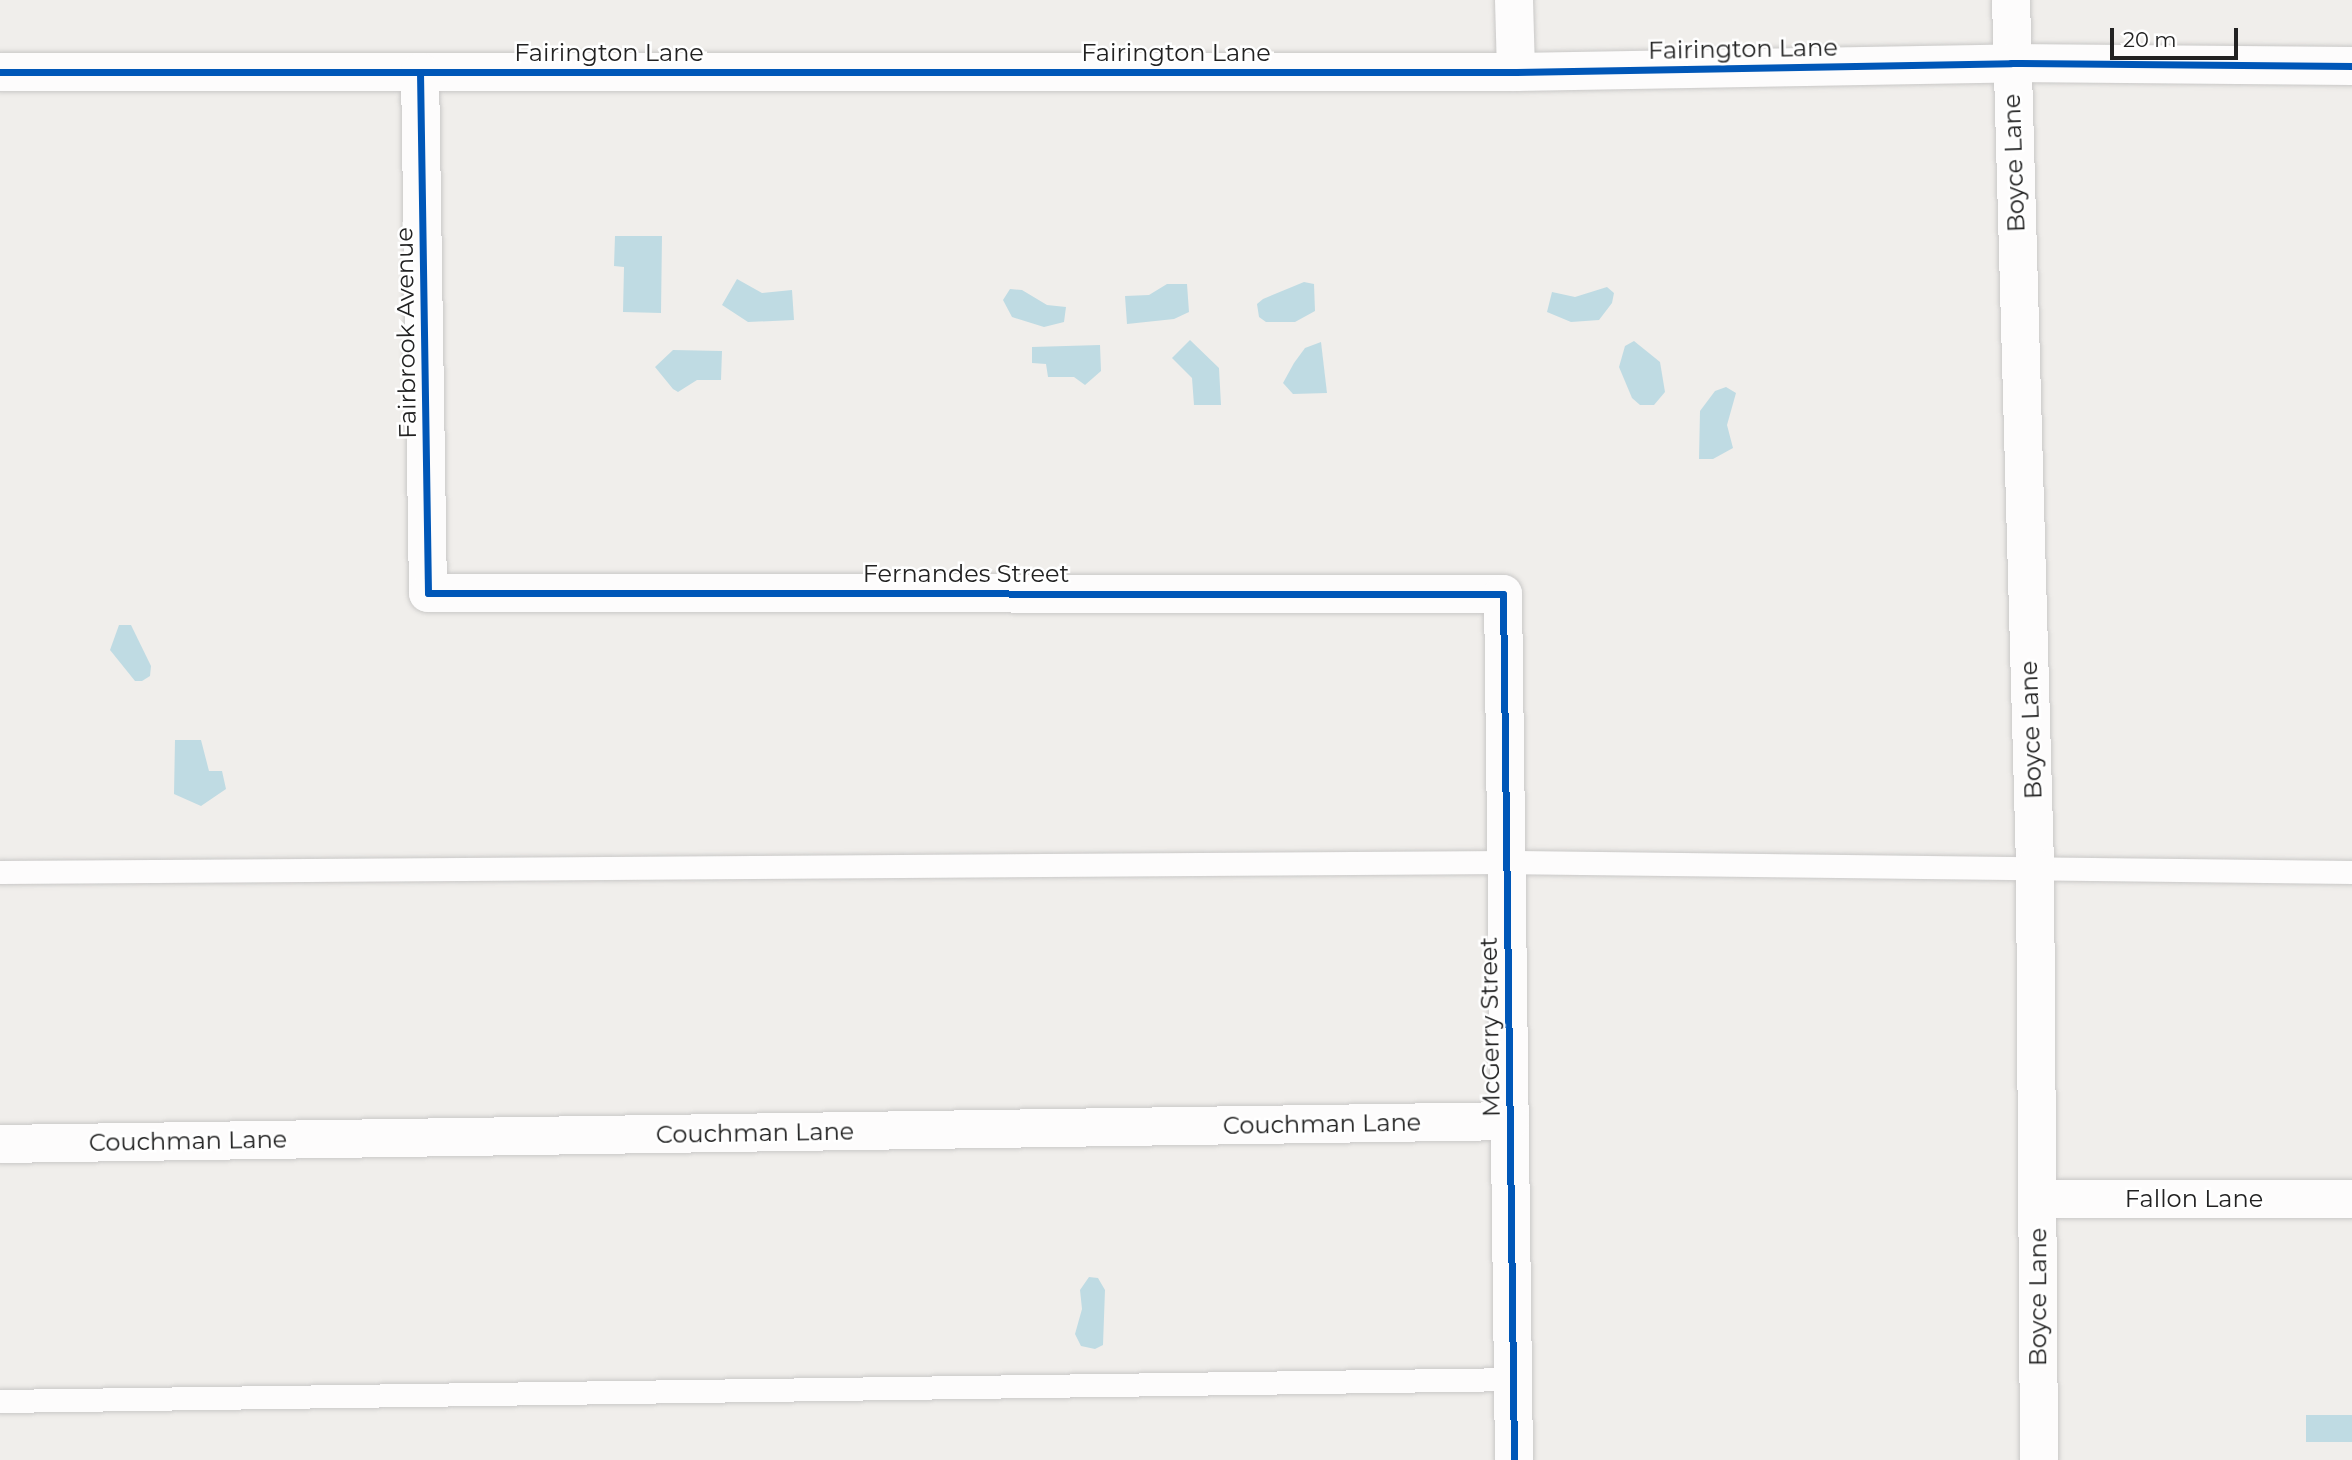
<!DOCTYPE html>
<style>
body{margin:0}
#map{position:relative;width:2352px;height:1460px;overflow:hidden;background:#f0eeeb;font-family:Montserrat,sans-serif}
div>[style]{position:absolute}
.water>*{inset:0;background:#bfdbe3;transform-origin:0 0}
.roads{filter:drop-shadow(0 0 2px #c9c8c7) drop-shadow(0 0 2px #c9c8c7)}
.service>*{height:23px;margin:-11.5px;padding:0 11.5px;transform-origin:11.5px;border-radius:11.5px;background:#fdfcfc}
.minor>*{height:38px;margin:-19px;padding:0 19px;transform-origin:19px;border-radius:19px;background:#fdfcfc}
.cycleway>*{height:7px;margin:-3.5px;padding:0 3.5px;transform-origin:3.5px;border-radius:3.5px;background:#0057b8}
span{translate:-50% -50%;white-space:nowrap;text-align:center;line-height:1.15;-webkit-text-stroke:5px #fff;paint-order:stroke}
.street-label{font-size:24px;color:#222}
.scale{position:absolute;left:2110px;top:28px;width:128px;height:32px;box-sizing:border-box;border:4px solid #222;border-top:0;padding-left:9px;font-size:21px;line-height:24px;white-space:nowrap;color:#222;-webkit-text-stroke:5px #fff;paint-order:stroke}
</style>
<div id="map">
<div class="water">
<i style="clip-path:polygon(615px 236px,662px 236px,661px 313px,623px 312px,624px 267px,614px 266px)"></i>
<i style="clip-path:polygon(737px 279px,762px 293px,792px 290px,794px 320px,748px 322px,722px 305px)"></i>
<i style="clip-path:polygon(1304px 282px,1314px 284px,1315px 311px,1295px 322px,1266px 322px,1259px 317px,1257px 304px,1263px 299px)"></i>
<i style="clip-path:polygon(1167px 284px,1187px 284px,1189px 312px,1174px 319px,1127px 324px,1125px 296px,1149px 295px)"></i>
<i style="clip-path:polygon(1607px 287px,1614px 293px,1612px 303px,1599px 320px,1571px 322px,1547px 312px,1552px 292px,1575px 297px)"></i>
<i style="clip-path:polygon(1010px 289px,1022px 290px,1047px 305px,1066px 307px,1064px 322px,1044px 327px,1012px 317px,1003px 300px)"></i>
<i style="clip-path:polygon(1190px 340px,1219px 368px,1221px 405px,1194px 405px,1192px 378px,1172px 358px)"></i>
<i style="clip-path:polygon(1634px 341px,1660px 362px,1665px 392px,1654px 405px,1640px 405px,1632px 398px,1619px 367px,1625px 346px)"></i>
<i style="clip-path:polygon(1321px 342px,1327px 393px,1293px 394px,1283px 383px,1294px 363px,1305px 348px)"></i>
<i style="clip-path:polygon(1100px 345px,1101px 371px,1085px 385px,1074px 377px,1048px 377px,1046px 364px,1032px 363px,1032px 347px)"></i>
<i style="clip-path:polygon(673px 350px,722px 351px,721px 380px,697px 380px,678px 392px,673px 389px,655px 367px)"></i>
<i style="clip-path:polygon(1726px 387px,1736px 393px,1727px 425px,1733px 448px,1713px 459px,1699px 459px,1700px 411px,1715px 391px)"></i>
<i style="clip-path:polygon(119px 625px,131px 625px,151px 666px,150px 676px,142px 681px,135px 681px,110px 650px)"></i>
<i style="clip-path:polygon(175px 740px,201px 740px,209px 771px,222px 771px,226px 789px,201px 806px,174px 794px)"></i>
<i style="clip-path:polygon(1089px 1277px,1098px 1278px,1105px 1290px,1103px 1345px,1095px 1349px,1081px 1346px,1075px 1334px,1082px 1309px,1080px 1290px)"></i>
<i style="left:2352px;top:1415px;width:27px;height:46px;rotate:90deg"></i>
</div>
<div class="roads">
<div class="service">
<i style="left:0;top:872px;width:1507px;rotate:-0.38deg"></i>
<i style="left:1507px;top:862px;width:845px;rotate:0.68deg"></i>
<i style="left:0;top:1401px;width:1513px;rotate:-0.83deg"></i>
</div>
<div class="minor">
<i style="left:1514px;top:0;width:72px;rotate:88.4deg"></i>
<i style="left:2011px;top:0;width:867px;rotate:88.41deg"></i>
<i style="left:2035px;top:867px;width:593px;rotate:89.61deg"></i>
<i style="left:0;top:72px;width:1516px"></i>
<i style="left:1516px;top:72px;width:495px;rotate:-1deg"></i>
<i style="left:2011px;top:63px;width:341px;rotate:0.5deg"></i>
<i style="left:420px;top:72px;width:521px;rotate:89.12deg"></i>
<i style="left:428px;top:593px;width:1075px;rotate:0.05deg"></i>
<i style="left:1503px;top:594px;width:866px;rotate:89.27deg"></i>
<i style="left:0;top:1144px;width:1510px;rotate:-0.87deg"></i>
<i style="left:2037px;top:1199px;width:315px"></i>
</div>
</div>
<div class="cycleway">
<i style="left:0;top:72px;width:1516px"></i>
<i style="left:1516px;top:72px;width:495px;rotate:-1deg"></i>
<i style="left:2011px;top:63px;width:341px;rotate:0.5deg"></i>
<i style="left:420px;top:72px;width:521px;rotate:89.12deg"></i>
<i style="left:428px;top:593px;width:1075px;rotate:0.05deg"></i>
<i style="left:1503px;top:594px;width:866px;rotate:89.27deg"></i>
</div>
<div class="street-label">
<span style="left:1743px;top:49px;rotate:-1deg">Fairington Lane</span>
<span style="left:609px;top:53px">Fairington Lane</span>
<span style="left:1176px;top:53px">Fairington Lane</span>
<span style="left:2014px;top:163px;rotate:-92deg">Boyce Lane</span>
<span style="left:406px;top:333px;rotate:-91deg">Fairbrook Avenue</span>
<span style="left:966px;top:574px">Fernandes Street</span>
<span style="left:2031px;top:730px;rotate:-92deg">Boyce Lane</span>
<span style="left:1490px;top:1027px;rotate:-91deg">McGerry Street</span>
<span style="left:1322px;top:1124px;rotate:-1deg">Couchman Lane</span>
<span style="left:755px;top:1133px;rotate:-1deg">Couchman Lane</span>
<span style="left:188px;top:1141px;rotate:-1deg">Couchman Lane</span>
<span style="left:2194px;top:1199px">Fallon Lane</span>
<span style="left:2038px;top:1297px;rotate:-90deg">Boyce Lane</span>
</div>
<div class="scale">20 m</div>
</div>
